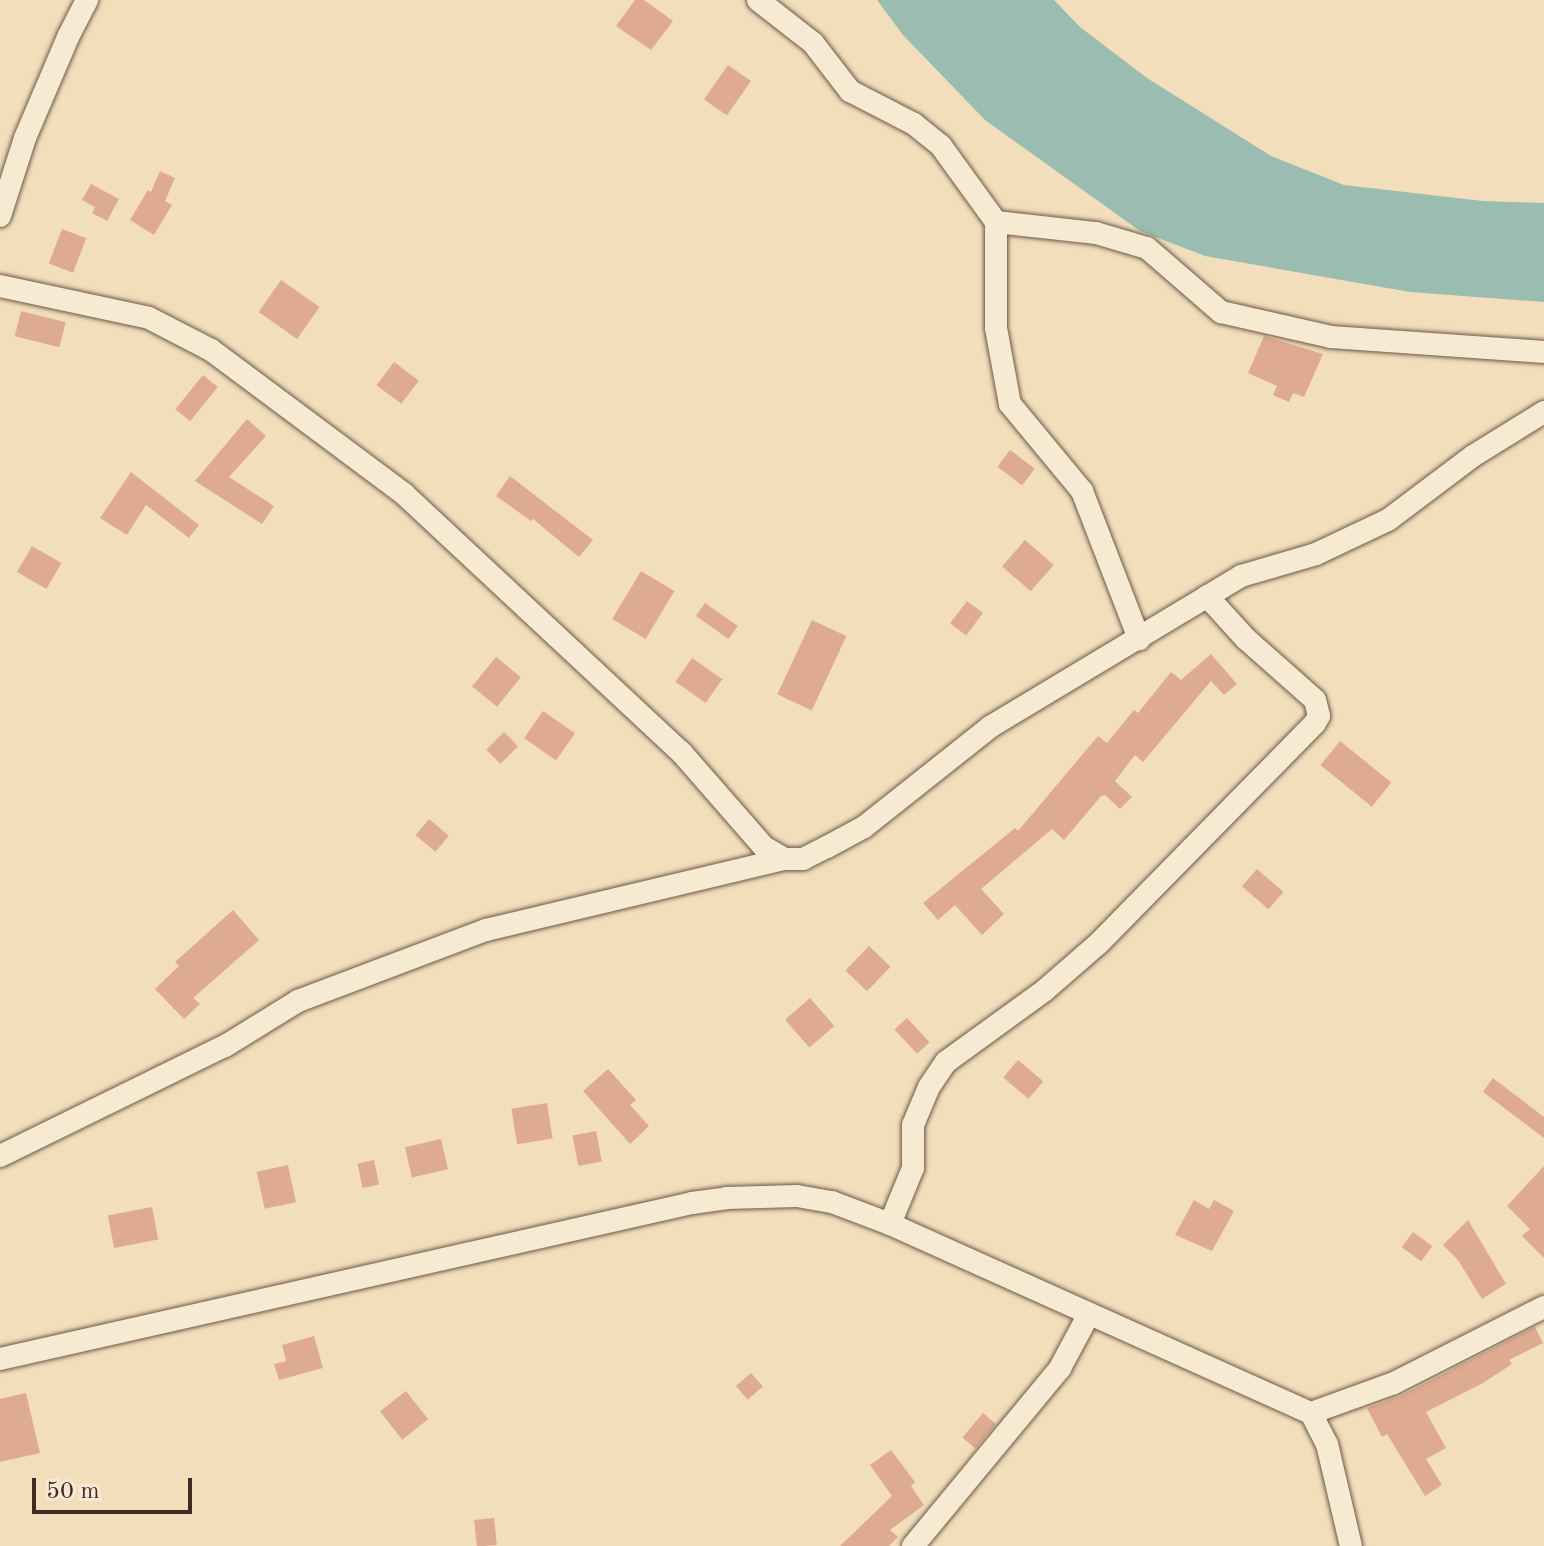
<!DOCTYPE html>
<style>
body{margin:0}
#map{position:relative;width:1544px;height:1546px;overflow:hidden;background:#f2debb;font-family:"Old Standard TT",serif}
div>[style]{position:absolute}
.water>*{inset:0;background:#9bbcb0}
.building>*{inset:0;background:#dfab90;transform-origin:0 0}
.roads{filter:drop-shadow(0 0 2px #6d5849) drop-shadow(0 0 2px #6d5849)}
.minor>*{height:22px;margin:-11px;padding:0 11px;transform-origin:11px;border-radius:11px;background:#f7ead3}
span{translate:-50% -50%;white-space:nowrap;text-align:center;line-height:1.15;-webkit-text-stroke:8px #f7ead3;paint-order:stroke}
.scale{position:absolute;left:32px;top:1478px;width:160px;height:36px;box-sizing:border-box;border:4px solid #412b23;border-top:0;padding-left:10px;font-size:24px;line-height:28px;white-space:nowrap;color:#412b23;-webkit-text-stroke:6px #f7ead3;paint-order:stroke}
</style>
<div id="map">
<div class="water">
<i style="clip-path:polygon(877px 0,1054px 0,1080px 27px,1147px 78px,1271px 156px,1344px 185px,1483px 201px,1544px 203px,1544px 302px,1410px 292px,1205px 256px,1140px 231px,985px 120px,903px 35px)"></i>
</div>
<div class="building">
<i style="clip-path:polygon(635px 0,644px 0,673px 21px,651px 50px,616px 26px)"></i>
<i style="left:728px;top:65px;width:28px;height:42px;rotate:35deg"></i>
<i style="clip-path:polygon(160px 171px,175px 178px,165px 201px,172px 205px,154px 235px,130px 220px,148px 190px,151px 192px)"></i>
<i style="clip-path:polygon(91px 184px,119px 199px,107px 221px,92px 213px,95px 207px,82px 200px)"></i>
<i style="left:62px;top:229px;width:26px;height:37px;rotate:21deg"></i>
<i style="left:281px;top:280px;width:47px;height:39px;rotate:35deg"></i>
<i style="left:21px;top:311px;width:46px;height:26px;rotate:14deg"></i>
<i style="clip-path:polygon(1264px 336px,1323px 354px,1304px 397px,1293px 393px,1289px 402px,1273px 395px,1277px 386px,1248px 373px)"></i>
<i style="left:394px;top:362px;width:31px;height:29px;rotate:37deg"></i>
<i style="left:203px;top:375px;width:19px;height:44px;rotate:39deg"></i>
<i style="clip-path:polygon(247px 419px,266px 436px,229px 477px,274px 506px,262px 524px,195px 481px)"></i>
<i style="left:1010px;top:450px;width:31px;height:21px;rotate:37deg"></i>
<i style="clip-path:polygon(131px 472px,199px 525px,189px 538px,146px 505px,127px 535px,100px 518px)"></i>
<i style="clip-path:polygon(510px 476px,593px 540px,579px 557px,533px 519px,531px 521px,496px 496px)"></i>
<i style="left:1025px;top:540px;width:38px;height:35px;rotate:41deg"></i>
<i style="left:32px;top:546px;width:34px;height:30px;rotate:30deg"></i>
<i style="left:641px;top:571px;width:39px;height:56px;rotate:31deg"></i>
<i style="left:967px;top:601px;width:20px;height:28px;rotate:37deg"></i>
<i style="left:705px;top:603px;width:40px;height:16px;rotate:35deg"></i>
<i style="left:812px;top:620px;width:38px;height:82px;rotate:25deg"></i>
<i style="clip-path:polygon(1211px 654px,1237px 684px,1224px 695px,1211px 681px,1143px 762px,1135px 755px,1115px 781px,1132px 797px,1120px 809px,1105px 795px,1101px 796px,1064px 840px,1052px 829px,981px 889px,1004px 914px,982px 935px,955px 905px,938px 920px,923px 903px,1015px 828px,1018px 831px,1098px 736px,1107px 743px,1134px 710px,1138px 713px,1171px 672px,1181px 680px)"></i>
<i style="left:496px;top:657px;width:32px;height:38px;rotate:39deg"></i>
<i style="left:692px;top:658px;width:37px;height:29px;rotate:35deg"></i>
<i style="left:543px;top:711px;width:39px;height:33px;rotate:35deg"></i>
<i style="left:504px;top:732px;width:20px;height:25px;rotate:45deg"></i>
<i style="left:1340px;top:741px;width:66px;height:31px;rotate:39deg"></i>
<i style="left:429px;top:819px;width:26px;height:21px;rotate:40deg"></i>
<i style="left:1257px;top:869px;width:35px;height:23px;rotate:41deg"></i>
<i style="clip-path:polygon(233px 910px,259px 940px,193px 998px,200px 1004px,184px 1019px,155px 989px,179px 966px,175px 962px)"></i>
<i style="left:869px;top:946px;width:30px;height:34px;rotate:44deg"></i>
<i style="left:810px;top:998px;width:37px;height:33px;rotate:49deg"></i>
<i style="left:907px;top:1018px;width:33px;height:17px;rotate:47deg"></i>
<i style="left:1018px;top:1060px;width:33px;height:23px;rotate:40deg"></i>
<i style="clip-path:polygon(608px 1069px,636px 1100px,630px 1105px,649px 1126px,630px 1144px,583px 1091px)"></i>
<i style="clip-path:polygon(1493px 1078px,1544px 1117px,1544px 1138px,1483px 1092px)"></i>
<i style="left:547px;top:1103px;width:36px;height:36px;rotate:81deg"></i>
<i style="left:596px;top:1131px;width:31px;height:24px;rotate:79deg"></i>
<i style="left:441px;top:1139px;width:31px;height:37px;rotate:77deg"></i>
<i style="left:374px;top:1160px;width:25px;height:17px;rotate:78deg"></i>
<i style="left:288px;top:1165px;width:38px;height:32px;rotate:78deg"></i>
<i style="clip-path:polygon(1544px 1166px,1544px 1258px,1522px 1236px,1530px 1229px,1507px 1206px)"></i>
<i style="clip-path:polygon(1194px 1200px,1209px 1209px,1214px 1200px,1234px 1211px,1212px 1251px,1175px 1235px)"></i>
<i style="left:152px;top:1207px;width:33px;height:45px;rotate:79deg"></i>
<i style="clip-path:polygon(1468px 1220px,1506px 1284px,1482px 1299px,1458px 1260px,1443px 1245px)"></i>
<i style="left:1413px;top:1232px;width:24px;height:19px;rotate:36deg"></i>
<i style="clip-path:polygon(1535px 1327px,1543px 1343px,1509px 1360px,1512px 1364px,1483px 1383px,1426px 1412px,1446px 1448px,1426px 1459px,1442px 1485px,1425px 1496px,1387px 1434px,1382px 1437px,1367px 1408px,1400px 1396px)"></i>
<i style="clip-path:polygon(314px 1336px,323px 1368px,279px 1380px,274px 1364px,286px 1361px,282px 1345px)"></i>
<i style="left:751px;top:1373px;width:18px;height:20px;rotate:49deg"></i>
<i style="left:406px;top:1391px;width:36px;height:33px;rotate:52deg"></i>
<i style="clip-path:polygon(26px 1393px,40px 1453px,0 1462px,0 1399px)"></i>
<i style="left:983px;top:1413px;width:17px;height:32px;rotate:40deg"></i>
<i style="clip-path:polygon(891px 1450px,915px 1482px,911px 1486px,924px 1505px,890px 1530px,898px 1537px,889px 1546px,840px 1546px,892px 1496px,870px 1465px)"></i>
<i style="left:494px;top:1518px;width:27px;height:20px;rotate:84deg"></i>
</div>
<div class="roads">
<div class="minor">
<i style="left:758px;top:0;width:70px;rotate:38deg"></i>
<i style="left:813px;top:43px;width:61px;rotate:52.4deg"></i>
<i style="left:850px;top:91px;width:72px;rotate:27.3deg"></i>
<i style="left:914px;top:124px;width:35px;rotate:39deg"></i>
<i style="left:941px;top:146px;width:94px;rotate:54.1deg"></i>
<i style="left:996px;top:222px;width:101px;rotate:6.3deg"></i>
<i style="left:1096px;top:233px;width:53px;rotate:16.4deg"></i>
<i style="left:1147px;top:248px;width:98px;rotate:40.9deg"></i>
<i style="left:1221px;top:312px;width:113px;rotate:12.8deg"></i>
<i style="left:1331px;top:337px;width:214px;rotate:4deg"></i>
<i style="left:0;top:216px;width:82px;rotate:-72.2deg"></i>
<i style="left:25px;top:138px;width:110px;rotate:-66.9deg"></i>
<i style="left:68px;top:37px;width:42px;rotate:-62.8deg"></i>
<i style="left:996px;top:222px;width:106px;rotate:90deg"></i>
<i style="left:996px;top:328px;width:77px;rotate:79.6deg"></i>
<i style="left:1010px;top:404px;width:113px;rotate:50.4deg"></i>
<i style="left:1082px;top:491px;width:159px;rotate:68.9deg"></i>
<i style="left:0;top:286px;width:152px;rotate:12.1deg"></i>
<i style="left:149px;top:318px;width:70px;rotate:27.3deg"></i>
<i style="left:211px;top:350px;width:241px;rotate:36.7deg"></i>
<i style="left:404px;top:494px;width:379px;rotate:43deg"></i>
<i style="left:681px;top:752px;width:126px;rotate:48.9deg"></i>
<i style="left:764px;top:847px;width:24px;rotate:30deg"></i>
<i style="left:0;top:1156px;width:250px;rotate:-26.1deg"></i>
<i style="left:225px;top:1046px;width:86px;rotate:-31.7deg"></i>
<i style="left:298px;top:1001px;width:201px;rotate:-20.7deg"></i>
<i style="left:486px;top:930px;width:307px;rotate:-13.4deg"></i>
<i style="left:785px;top:859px;width:18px"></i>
<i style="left:803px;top:859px;width:27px;rotate:-27deg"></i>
<i style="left:827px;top:847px;width:42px;rotate:-28.4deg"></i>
<i style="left:864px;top:827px;width:161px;rotate:-38.4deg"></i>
<i style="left:990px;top:727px;width:293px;rotate:-31deg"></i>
<i style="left:1241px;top:576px;width:78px;rotate:-16.3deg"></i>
<i style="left:1316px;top:554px;width:80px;rotate:-25.3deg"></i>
<i style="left:1388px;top:520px;width:106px;rotate:-37deg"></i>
<i style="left:1473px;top:456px;width:84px;rotate:-31.8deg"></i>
<i style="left:890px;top:1224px;width:61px;rotate:-67.7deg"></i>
<i style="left:913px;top:1168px;width:43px;rotate:-90deg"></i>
<i style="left:913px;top:1125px;width:41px;rotate:-67.2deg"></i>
<i style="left:929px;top:1087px;width:30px;rotate:-56deg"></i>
<i style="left:946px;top:1062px;width:122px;rotate:-36deg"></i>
<i style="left:1045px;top:990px;width:72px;rotate:-41deg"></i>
<i style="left:1099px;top:943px;width:308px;rotate:-45.5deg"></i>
<i style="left:1315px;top:723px;width:8px;rotate:-60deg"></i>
<i style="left:1319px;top:716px;width:16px;rotate:-104deg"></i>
<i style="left:1315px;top:700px;width:92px;rotate:-138.5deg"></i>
<i style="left:1246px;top:639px;width:58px;rotate:-132.2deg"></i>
<i style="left:0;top:1359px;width:709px;rotate:-12.7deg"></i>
<i style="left:692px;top:1203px;width:34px;rotate:-8deg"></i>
<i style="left:726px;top:1198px;width:71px;rotate:-1.6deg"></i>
<i style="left:797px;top:1196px;width:36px;rotate:10deg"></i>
<i style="left:832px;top:1202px;width:62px;rotate:20.8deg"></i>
<i style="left:890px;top:1224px;width:461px;rotate:24.2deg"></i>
<i style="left:1311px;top:1413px;width:35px;rotate:63deg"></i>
<i style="left:1327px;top:1444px;width:105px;rotate:76.8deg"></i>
<i style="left:1311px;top:1413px;width:88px;rotate:-19.9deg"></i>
<i style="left:1394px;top:1383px;width:168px;rotate:-26.9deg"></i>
<i style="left:913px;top:1546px;width:231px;rotate:-50.4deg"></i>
<i style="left:1060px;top:1368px;width:61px;rotate:-61.8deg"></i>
</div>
</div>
<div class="scale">50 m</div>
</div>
